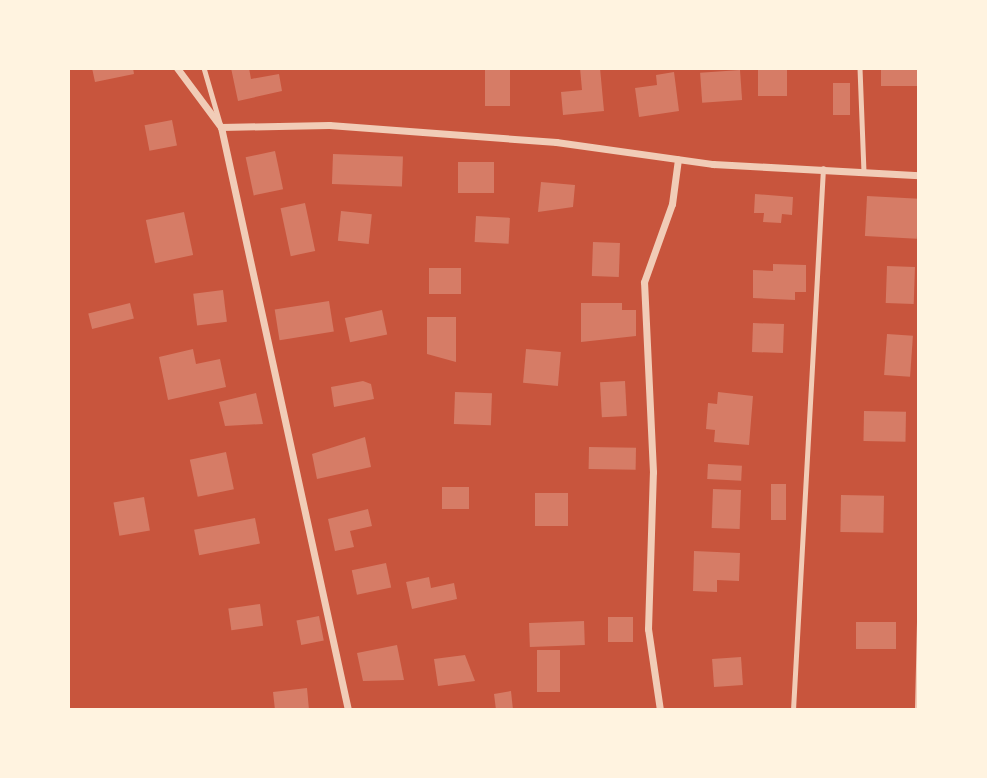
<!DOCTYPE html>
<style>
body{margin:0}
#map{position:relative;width:987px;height:778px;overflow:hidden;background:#c8553d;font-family:Roboto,sans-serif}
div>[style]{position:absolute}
.building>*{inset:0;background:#d67c66;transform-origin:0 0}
.service>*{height:4.5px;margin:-2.25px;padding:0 2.25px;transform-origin:2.25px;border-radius:2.25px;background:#f1ccb7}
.minor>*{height:7px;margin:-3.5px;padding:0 3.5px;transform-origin:3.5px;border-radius:3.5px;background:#f1ccb7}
span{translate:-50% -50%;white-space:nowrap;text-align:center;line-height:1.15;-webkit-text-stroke:6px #fff3e0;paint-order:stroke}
.frame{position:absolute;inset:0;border:70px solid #fff3e0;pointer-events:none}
</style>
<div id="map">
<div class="building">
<i style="clip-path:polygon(92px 68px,133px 68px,134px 74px,95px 82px)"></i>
<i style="clip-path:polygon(231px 68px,249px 68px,251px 79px,279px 74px,282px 91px,238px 101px)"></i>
<i style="left:485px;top:68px;width:25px;height:38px"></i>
<i style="clip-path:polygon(580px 68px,600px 68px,604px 111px,563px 115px,561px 92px,582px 90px)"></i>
<i style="left:758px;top:68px;width:29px;height:28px"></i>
<i style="left:881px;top:68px;width:38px;height:18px"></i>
<i style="left:740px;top:70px;width:30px;height:40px;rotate:86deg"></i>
<i style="clip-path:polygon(674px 72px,679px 111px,639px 117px,635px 88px,657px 85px,656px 75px)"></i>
<i style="left:833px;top:83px;width:17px;height:32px"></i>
<i style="left:172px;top:120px;width:26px;height:28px;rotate:79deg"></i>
<i style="left:275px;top:151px;width:39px;height:30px;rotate:78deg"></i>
<i style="left:333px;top:154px;width:70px;height:30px;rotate:2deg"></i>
<i style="left:458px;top:162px;width:36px;height:31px"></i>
<i style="clip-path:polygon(541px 182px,575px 185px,573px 207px,538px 212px)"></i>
<i style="clip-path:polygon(755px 194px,793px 197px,792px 215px,782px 214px,781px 223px,763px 222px,764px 213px,754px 213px)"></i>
<i style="left:867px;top:196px;width:52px;height:40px;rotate:3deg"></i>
<i style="left:305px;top:203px;width:49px;height:25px;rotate:78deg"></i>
<i style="left:341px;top:211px;width:31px;height:30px;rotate:6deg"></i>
<i style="left:184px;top:212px;width:44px;height:39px;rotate:78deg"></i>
<i style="left:476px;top:216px;width:34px;height:26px;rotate:3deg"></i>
<i style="left:593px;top:242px;width:27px;height:34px;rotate:2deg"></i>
<i style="clip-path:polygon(773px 264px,806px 265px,806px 292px,795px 292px,795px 300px,753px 298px,753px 270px,773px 271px)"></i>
<i style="left:887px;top:266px;width:28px;height:37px;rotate:2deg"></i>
<i style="left:461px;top:268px;width:26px;height:32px;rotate:90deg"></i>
<i style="left:223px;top:290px;width:32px;height:30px;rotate:83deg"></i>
<i style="left:329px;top:301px;width:31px;height:55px;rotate:81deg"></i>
<i style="left:130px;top:303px;width:16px;height:43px;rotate:76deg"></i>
<i style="clip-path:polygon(581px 303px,622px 303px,622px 310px,636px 310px,636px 336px,581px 342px)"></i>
<i style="left:382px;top:310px;width:25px;height:38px;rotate:78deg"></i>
<i style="clip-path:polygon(427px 317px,456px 317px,456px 362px,427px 354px)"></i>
<i style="left:753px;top:323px;width:31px;height:29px;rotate:2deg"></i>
<i style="left:887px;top:334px;width:26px;height:41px;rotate:4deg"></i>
<i style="clip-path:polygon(193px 349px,196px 364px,220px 359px,226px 387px,168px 400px,159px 357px)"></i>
<i style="left:526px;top:349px;width:35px;height:34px;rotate:5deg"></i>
<i style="clip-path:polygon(363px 381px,371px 384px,374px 399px,334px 407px,331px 387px)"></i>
<i style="left:625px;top:381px;width:35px;height:25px;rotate:87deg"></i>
<i style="left:455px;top:392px;width:37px;height:32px;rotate:2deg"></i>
<i style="clip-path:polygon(718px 392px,753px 396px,749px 445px,714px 442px,715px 430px,706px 429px,708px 403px,717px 404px)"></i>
<i style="clip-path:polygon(256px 393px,263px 424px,225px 426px,219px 402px)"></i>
<i style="left:864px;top:411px;width:42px;height:30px;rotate:1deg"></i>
<i style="clip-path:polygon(365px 437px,371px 467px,317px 479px,312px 454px)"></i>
<i style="left:589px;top:447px;width:47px;height:22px;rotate:1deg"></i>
<i style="left:226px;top:452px;width:38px;height:37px;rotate:78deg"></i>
<i style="left:708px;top:464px;width:34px;height:15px;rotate:3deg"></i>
<i style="left:771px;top:484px;width:15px;height:36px"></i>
<i style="left:442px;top:487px;width:27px;height:22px"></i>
<i style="left:713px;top:489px;width:28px;height:39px;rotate:2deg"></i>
<i style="left:535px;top:493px;width:33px;height:33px"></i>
<i style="left:841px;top:495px;width:43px;height:37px;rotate:1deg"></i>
<i style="left:144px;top:497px;width:34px;height:31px;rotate:80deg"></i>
<i style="clip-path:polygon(368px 509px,372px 526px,350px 531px,354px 547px,335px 551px,328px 519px)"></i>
<i style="left:255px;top:518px;width:26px;height:62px;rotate:79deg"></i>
<i style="clip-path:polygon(694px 551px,740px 553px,739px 581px,717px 580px,717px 592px,693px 591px)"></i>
<i style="left:386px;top:563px;width:25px;height:35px;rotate:78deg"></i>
<i style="clip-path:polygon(429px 577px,431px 588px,454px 583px,457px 599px,412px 609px,406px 582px)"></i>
<i style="left:260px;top:604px;width:22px;height:32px;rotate:82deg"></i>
<i style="left:319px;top:616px;width:25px;height:23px;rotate:79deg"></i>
<i style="left:608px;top:617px;width:25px;height:25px"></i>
<i style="left:584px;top:621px;width:24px;height:55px;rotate:88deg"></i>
<i style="left:856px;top:622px;width:40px;height:27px"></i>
<i style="clip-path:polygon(397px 645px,404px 680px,363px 681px,357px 653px)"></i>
<i style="left:537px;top:650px;width:23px;height:42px"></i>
<i style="clip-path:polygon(465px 655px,475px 681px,438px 686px,434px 659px)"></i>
<i style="left:741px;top:657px;width:28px;height:29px;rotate:86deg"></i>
<i style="clip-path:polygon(307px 688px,309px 710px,275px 710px,273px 692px)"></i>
<i style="clip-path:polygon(511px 691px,513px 710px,496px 710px,494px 694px)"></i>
</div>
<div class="service">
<i style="left:204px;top:68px;width:57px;rotate:73.8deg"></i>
<i style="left:860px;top:68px;width:103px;rotate:87.8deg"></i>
<i style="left:793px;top:710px;width:542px;rotate:-86.83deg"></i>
<i style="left:917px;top:710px;width:89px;rotate:-88.7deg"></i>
</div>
<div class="minor">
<i style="left:177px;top:68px;width:74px;rotate:53.3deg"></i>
<i style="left:221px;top:127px;width:597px;rotate:77.71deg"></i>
<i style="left:221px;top:127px;width:108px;rotate:-1.1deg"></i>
<i style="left:329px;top:125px;width:228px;rotate:4.3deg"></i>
<i style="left:556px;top:142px;width:159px;rotate:8deg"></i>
<i style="left:713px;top:164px;width:206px;rotate:3.1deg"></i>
<i style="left:660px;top:710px;width:82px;rotate:-98.4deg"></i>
<i style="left:648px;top:629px;width:157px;rotate:-88.2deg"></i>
<i style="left:653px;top:472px;width:190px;rotate:-92.7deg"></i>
<i style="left:644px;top:282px;width:83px;rotate:-70.3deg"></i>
<i style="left:672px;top:204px;width:45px;rotate:-82.4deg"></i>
</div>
<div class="frame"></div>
</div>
